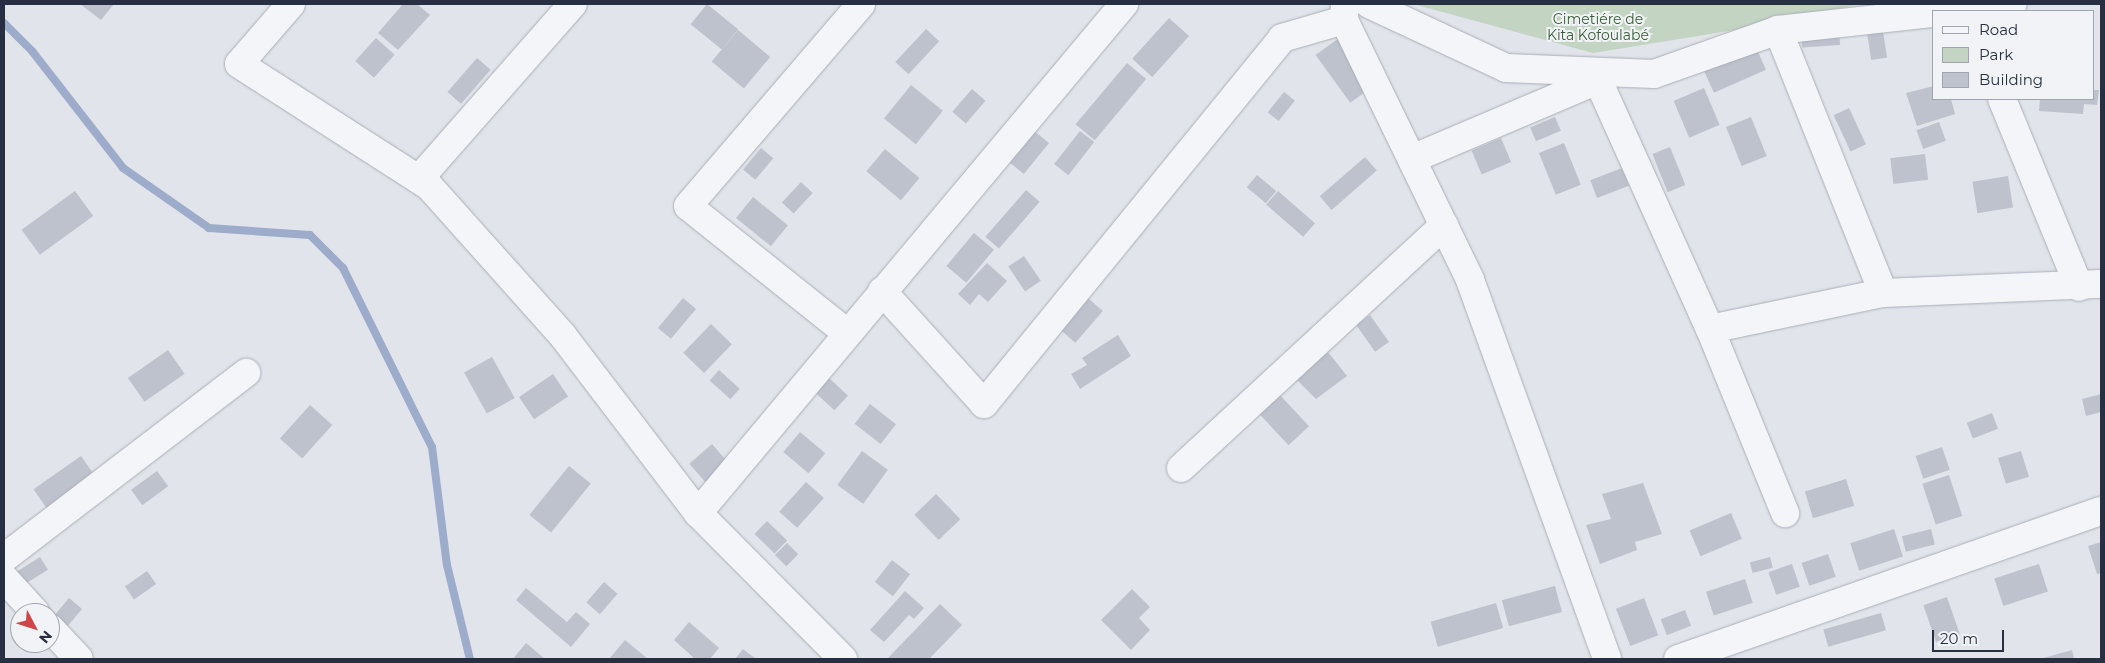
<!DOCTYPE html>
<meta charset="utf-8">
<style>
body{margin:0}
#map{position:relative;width:2105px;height:663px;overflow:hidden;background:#e1e4ea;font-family:Montserrat,sans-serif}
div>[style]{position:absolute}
.green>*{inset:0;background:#c4d4c2}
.stream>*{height:8px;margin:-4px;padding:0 4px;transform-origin:4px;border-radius:4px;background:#9cacca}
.building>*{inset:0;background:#bec2cd;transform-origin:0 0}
.roads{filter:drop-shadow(0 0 1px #aaaeb8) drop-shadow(0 0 1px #aaaeb8)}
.minor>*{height:28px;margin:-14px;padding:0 14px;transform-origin:14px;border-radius:14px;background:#f4f5f8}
span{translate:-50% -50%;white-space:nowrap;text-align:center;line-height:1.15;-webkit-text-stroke:4px #f1f3f7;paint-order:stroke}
.park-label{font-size:14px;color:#395e36}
.frame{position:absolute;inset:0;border:5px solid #292f42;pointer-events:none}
.legend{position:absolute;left:1932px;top:10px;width:162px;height:90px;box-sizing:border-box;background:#f1f3f7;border:1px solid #a1a5af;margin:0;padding:6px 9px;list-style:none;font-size:15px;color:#292f42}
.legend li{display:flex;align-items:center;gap:10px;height:25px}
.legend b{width:25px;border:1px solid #a1a5af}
.north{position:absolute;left:10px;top:603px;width:50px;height:50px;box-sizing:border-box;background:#f1f3f7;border:1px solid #a1a5af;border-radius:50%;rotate:130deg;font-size:14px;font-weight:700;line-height:20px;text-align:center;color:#292f42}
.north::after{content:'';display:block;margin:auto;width:18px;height:22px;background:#d04648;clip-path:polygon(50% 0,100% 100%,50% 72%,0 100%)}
.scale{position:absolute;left:1932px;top:630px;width:72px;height:22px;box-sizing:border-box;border:2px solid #292f42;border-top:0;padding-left:6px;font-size:15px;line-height:18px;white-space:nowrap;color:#292f42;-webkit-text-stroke:4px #f1f3f7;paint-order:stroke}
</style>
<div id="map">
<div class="green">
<i style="clip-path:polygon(1413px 4px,1860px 4px,1729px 31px,1593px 53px)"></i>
</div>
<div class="stream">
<i style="left:4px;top:23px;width:40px;rotate:45deg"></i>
<i style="left:32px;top:51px;width:148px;rotate:52.1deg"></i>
<i style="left:123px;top:168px;width:105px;rotate:34.9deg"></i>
<i style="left:209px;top:228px;width:101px;rotate:4deg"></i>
<i style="left:310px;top:235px;width:47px;rotate:45deg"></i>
<i style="left:343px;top:268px;width:200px;rotate:63.6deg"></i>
<i style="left:432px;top:447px;width:119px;rotate:82.8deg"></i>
<i style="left:447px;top:565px;width:97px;rotate:76.3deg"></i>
</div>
<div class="building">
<i style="clip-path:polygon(80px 4px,114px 4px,101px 20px)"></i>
<i style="clip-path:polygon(403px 4px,417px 4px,430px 15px,398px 50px,378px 33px)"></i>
<i style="left:707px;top:4px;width:40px;height:26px;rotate:39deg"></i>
<i style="left:1169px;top:18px;width:27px;height:55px;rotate:42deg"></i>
<i style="left:1881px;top:19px;width:39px;height:16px;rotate:81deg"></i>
<i style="left:926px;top:29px;width:18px;height:45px;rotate:43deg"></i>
<i style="left:1839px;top:29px;width:16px;height:38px;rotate:86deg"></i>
<i style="left:738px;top:30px;width:42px;height:41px;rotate:40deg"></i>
<i style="left:376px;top:38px;width:25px;height:31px;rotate:42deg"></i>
<i style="left:1339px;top:38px;width:59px;height:29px;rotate:54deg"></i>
<i style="left:1755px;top:45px;width:27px;height:57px;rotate:66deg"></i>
<i style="left:477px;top:58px;width:18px;height:45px;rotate:41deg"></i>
<i style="left:1127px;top:63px;width:25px;height:80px;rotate:40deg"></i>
<i style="left:911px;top:85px;width:41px;height:43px;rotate:39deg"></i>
<i style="clip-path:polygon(1934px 86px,1934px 99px,1951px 99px,1955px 114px,1917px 126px,1906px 93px)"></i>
<i style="left:1704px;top:88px;width:40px;height:33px;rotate:67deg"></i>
<i style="left:972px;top:89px;width:18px;height:30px;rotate:41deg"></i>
<i style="clip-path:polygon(2094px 90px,2099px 90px,2097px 105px,2084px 104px,2083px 114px,2039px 111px,2040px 99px,2094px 99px)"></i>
<i style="left:1284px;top:92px;width:14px;height:26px;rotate:39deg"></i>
<i style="left:1849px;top:108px;width:40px;height:17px;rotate:65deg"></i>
<i style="left:1555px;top:117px;width:15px;height:27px;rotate:67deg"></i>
<i style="left:1751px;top:117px;width:42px;height:27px;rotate:68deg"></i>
<i style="left:1939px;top:122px;width:20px;height:24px;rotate:70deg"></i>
<i style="left:1028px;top:126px;width:27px;height:40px;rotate:39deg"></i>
<i style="left:1080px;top:131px;width:18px;height:42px;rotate:38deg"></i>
<i style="left:1501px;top:138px;width:26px;height:32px;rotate:67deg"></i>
<i style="left:1564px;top:143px;width:45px;height:27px;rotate:68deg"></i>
<i style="left:1670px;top:147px;width:41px;height:19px;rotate:68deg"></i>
<i style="left:761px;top:148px;width:16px;height:28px;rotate:40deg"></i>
<i style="left:885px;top:149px;width:45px;height:29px;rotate:40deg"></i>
<i style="left:1925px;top:154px;width:26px;height:35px;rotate:83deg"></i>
<i style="left:1365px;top:157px;width:18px;height:60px;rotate:49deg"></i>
<i style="left:1622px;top:168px;width:19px;height:34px;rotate:69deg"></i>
<i style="left:1257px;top:175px;width:25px;height:16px;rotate:40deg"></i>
<i style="left:2008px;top:176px;width:32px;height:36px;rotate:81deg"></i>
<i style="left:801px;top:182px;width:16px;height:28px;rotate:43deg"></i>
<i style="left:1026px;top:190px;width:18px;height:62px;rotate:41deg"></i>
<i style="left:75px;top:191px;width:31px;height:66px;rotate:54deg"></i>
<i style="left:1278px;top:191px;width:49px;height:18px;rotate:41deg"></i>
<i style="left:753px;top:197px;width:45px;height:27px;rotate:39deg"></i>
<i style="left:974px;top:233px;width:26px;height:43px;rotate:40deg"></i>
<i style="left:1024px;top:256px;width:30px;height:19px;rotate:56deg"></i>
<i style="clip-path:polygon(987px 263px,1007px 281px,988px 302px,979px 294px,970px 305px,958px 294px)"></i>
<i style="left:1081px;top:292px;width:29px;height:42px;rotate:41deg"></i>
<i style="left:683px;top:298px;width:17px;height:39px;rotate:40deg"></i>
<i style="left:1370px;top:315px;width:33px;height:17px;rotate:55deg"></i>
<i style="left:711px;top:324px;width:29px;height:40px;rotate:44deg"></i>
<i style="clip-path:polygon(1118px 335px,1131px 356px,1080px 389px,1071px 374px,1087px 365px,1082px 358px)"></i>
<i style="left:168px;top:350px;width:29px;height:49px;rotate:55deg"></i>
<i style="clip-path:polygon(1328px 352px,1347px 376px,1316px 399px,1297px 380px)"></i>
<i style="left:492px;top:357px;width:47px;height:32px;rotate:61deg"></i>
<i style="left:719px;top:370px;width:28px;height:14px;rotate:42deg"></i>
<i style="left:553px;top:374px;width:27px;height:41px;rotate:56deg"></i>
<i style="left:829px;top:378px;width:26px;height:20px;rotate:43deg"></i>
<i style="left:1279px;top:394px;width:44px;height:28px;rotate:47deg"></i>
<i style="clip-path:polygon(2101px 394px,2101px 412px,2086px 416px,2082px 399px)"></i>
<i style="left:870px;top:404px;width:33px;height:25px;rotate:38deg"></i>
<i style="left:310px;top:405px;width:30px;height:45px;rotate:42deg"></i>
<i style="left:1992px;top:413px;width:17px;height:27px;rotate:69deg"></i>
<i style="left:800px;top:432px;width:33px;height:26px;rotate:40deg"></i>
<i style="left:712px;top:444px;width:28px;height:30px;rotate:49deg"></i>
<i style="left:1942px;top:447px;width:24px;height:28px;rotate:71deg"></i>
<i style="left:862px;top:451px;width:32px;height:42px;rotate:36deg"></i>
<i style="left:2021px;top:451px;width:27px;height:24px;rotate:73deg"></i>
<i style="left:81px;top:456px;width:32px;height:58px;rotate:55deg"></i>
<i style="left:569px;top:466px;width:28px;height:63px;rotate:39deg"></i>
<i style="left:157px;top:471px;width:19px;height:32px;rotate:54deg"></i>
<i style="left:1949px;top:475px;width:43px;height:28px;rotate:72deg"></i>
<i style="left:1846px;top:479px;width:28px;height:43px;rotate:73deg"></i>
<i style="left:806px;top:482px;width:24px;height:40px;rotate:42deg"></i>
<i style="clip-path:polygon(1643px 483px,1662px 534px,1635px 542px,1637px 550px,1600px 564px,1586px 525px,1611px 519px,1602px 494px)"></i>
<i style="left:936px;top:494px;width:35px;height:30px;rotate:46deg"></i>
<i style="left:1731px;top:513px;width:28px;height:45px;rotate:67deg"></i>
<i style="left:767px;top:521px;width:28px;height:18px;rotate:44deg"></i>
<i style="left:1894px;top:529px;width:29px;height:46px;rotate:72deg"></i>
<i style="left:1931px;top:529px;width:16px;height:30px;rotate:76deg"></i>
<i style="clip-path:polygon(2101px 542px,2101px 573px,2097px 574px,2088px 546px)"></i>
<i style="left:787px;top:543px;width:16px;height:17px;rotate:45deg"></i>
<i style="left:1828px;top:554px;width:24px;height:28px;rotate:71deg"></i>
<i style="left:40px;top:557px;width:15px;height:30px;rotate:58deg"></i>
<i style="left:1770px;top:557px;width:11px;height:21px;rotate:75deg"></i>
<i style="left:892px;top:560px;width:23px;height:28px;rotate:38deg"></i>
<i style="left:1792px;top:564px;width:24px;height:25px;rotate:71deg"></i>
<i style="left:2039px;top:564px;width:29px;height:47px;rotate:72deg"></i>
<i style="left:147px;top:571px;width:16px;height:27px;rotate:55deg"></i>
<i style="left:1745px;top:579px;width:25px;height:41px;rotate:72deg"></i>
<i style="left:604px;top:582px;width:18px;height:27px;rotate:41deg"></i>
<i style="left:1555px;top:586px;width:27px;height:55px;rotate:75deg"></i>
<i style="clip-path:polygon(526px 588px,567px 622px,576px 612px,590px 624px,571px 647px,516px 600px)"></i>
<i style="clip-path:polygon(1132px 589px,1150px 607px,1139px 618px,1150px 630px,1131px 650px,1101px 620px)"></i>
<i style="clip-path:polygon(905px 591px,924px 608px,914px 619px,909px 615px,884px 642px,870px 630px)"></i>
<i style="left:1947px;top:597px;width:39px;height:25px;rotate:71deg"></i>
<i style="left:69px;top:598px;width:17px;height:29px;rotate:40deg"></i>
<i style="left:1644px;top:598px;width:40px;height:30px;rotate:69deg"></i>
<i style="left:1496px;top:603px;width:26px;height:68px;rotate:74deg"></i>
<i style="clip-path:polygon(940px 604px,962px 625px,929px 659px,887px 659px)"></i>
<i style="left:1685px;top:610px;width:17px;height:26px;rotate:69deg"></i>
<i style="left:1881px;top:613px;width:18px;height:60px;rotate:74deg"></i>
<i style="clip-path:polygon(689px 622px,719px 648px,710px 659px,695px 659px,674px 640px)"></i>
<i style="clip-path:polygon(625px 640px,648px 659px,609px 659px)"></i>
<i style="clip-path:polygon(526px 643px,545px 659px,513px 659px)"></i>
<i style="clip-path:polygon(743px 649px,756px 659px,735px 659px)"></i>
<i style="clip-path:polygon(2072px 650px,2074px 659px,2040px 659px)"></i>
</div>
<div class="roads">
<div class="minor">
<i style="left:291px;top:4px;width:79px;rotate:130.9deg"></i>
<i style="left:239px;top:64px;width:226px;rotate:32.7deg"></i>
<i style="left:429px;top:186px;width:201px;rotate:48.2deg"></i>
<i style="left:563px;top:336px;width:223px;rotate:52.7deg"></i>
<i style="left:698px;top:513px;width:206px;rotate:45.2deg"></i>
<i style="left:1345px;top:4px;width:16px;rotate:94deg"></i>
<i style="left:1344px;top:20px;width:289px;rotate:64.1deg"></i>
<i style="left:1470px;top:280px;width:403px;rotate:70.1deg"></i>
<i style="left:1369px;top:4px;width:151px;rotate:25deg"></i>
<i style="left:1506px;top:68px;width:148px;rotate:2.3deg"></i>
<i style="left:1654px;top:74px;width:132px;rotate:-19.5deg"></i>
<i style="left:1778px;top:30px;width:236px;rotate:-6.3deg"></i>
<i style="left:1778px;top:30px;width:283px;rotate:68.2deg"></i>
<i style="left:1597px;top:78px;width:275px;rotate:65.8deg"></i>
<i style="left:1710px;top:329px;width:199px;rotate:67.8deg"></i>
<i style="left:2002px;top:99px;width:203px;rotate:67.7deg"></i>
<i style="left:1412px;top:159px;width:210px;rotate:-23deg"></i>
<i style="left:419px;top:179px;width:233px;rotate:-48.7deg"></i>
<i style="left:882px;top:291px;width:152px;rotate:47.9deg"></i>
<i style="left:984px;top:404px;width:472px;rotate:-50.8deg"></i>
<i style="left:1282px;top:38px;width:65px;rotate:-16.2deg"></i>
<i style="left:1710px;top:329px;width:177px;rotate:-11.8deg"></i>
<i style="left:1883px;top:293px;width:218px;rotate:-2.4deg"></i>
<i style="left:847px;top:333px;width:203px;rotate:-141.4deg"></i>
<i style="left:688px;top:206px;width:266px;rotate:-49.4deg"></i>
<i style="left:1181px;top:468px;width:358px;rotate:-42.7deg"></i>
<i style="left:698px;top:513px;width:664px;rotate:-50.07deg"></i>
<i style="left:4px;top:558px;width:305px;rotate:-37.4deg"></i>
<i style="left:4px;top:578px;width:47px;rotate:47.6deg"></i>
<i style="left:50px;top:628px;width:42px;rotate:46.9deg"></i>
<i style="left:1678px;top:659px;width:448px;rotate:-19.3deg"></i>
</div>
</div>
<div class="park-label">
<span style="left:1598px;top:27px">Cimetiére de<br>Kita Kofoulabé</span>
</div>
<div class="frame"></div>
<ul class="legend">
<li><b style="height:6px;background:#f4f5f8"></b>Road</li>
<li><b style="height:14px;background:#c4d4c2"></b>Park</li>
<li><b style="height:14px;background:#bec2cd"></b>Building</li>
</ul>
<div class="north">N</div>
<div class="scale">20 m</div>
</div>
